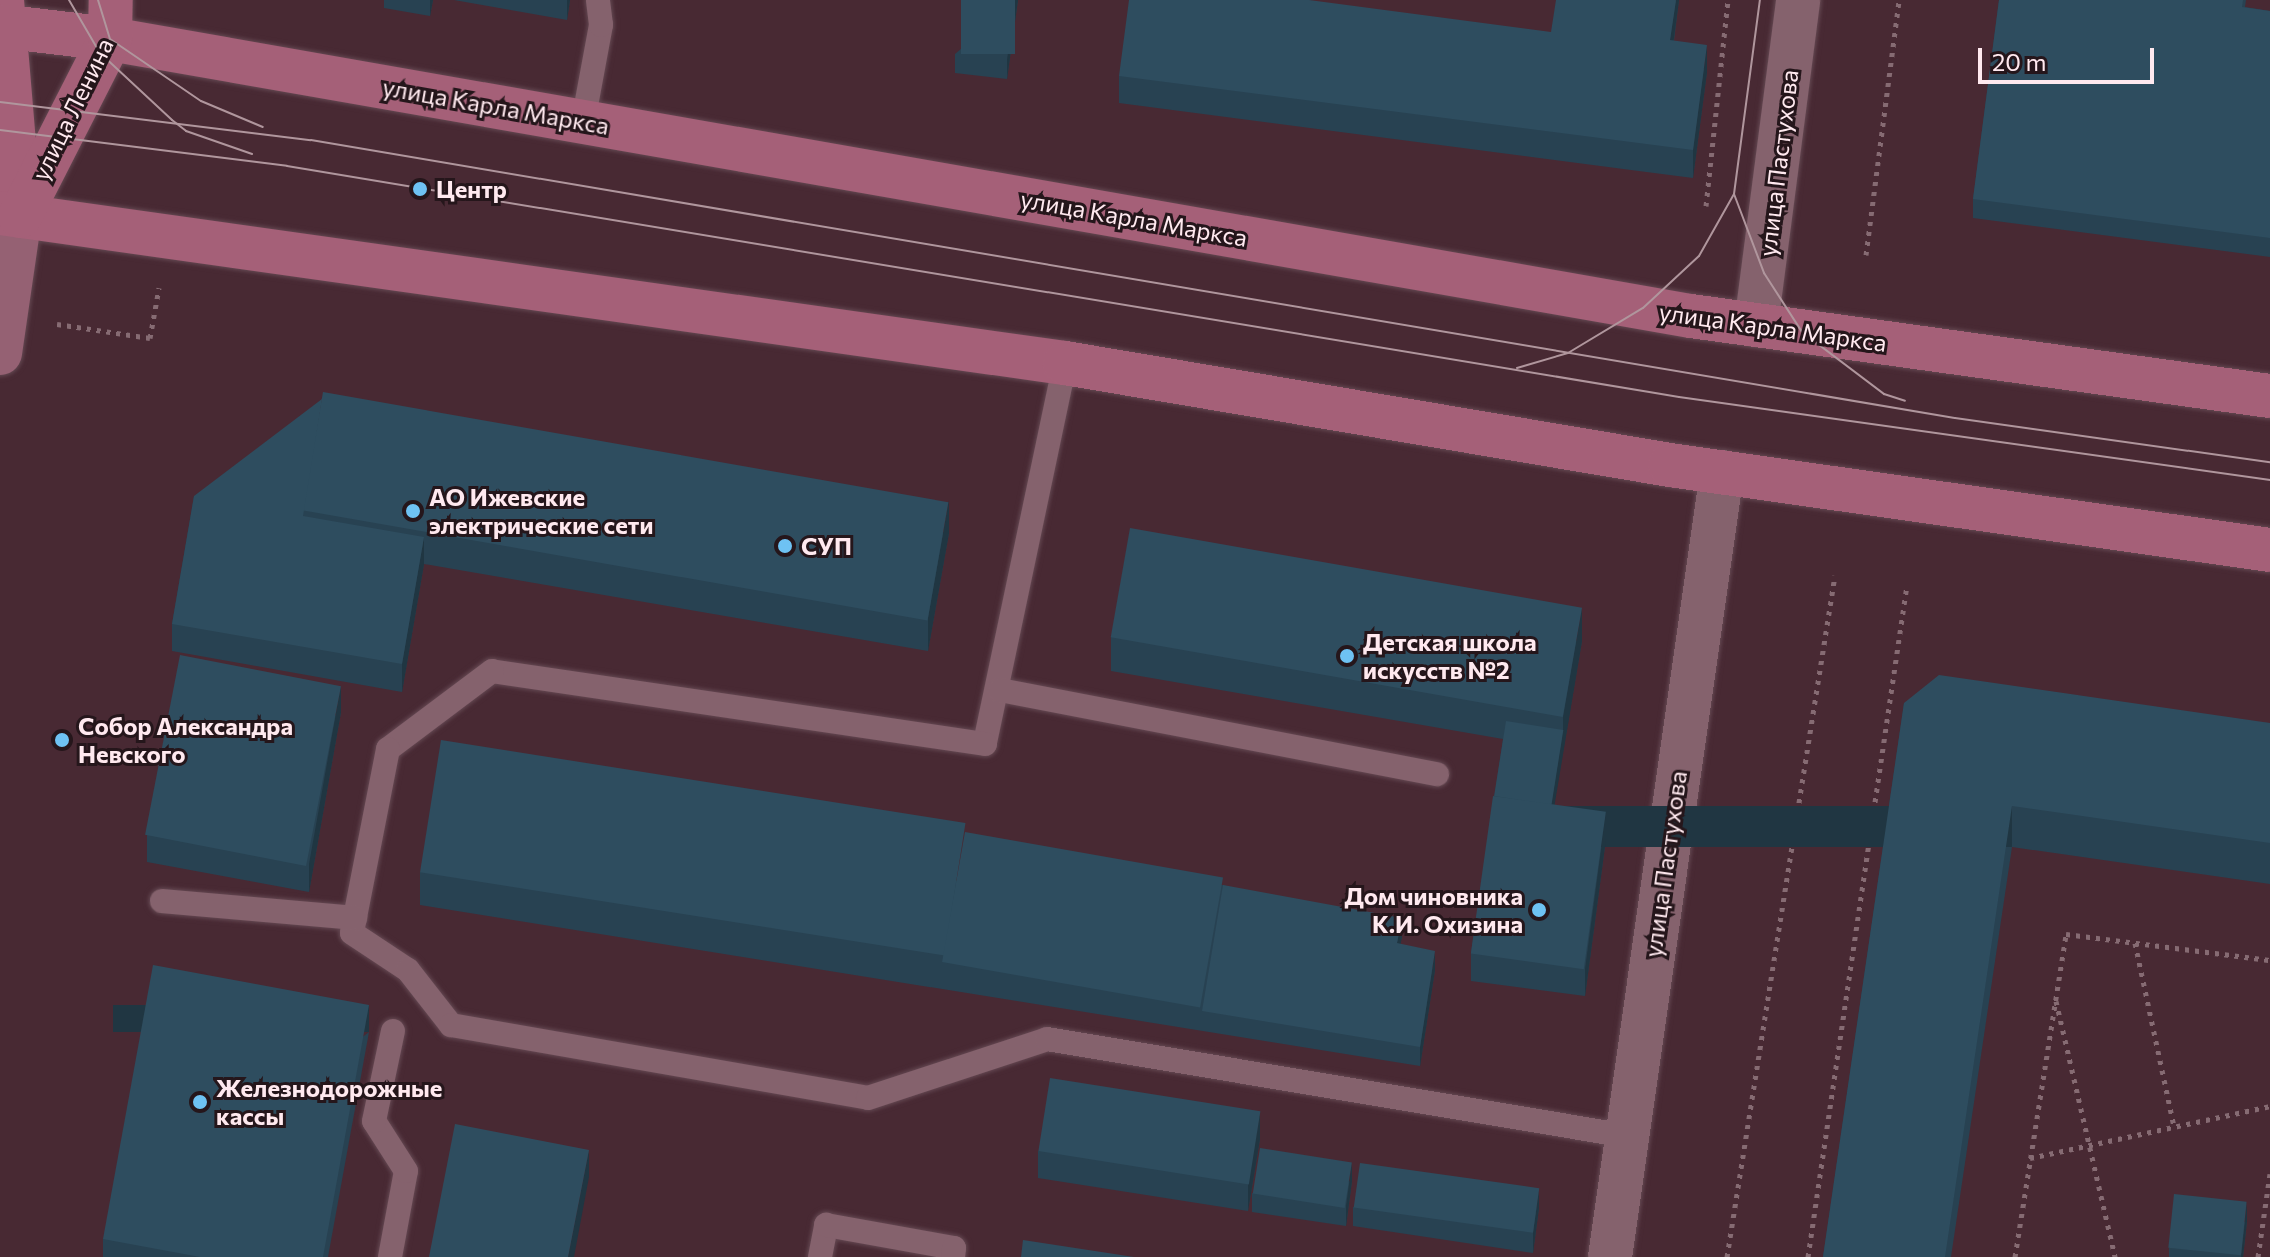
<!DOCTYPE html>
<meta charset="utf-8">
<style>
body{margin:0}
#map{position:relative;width:2270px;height:1257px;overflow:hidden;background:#482933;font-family:Commissioner,sans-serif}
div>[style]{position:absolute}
.path>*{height:5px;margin-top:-2.5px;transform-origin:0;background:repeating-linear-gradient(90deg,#866b73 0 4px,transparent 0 10px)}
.roads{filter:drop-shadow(0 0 2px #644852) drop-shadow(0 0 2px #644852)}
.lane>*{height:24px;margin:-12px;padding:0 12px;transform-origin:12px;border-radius:12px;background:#85626d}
.street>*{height:44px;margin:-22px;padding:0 22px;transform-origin:22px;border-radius:22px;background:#85626d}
.secondary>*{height:44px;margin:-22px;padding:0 22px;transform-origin:22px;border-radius:22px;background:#956173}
.primary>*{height:44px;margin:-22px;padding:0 22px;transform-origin:22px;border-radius:22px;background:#a56078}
.tram>*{height:2px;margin:-1px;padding:0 1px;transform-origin:1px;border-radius:1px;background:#b0969d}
.wall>*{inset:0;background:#284252}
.shaded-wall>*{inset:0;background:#203642;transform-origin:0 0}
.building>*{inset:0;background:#2e4d5f;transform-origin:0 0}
.dots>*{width:22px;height:22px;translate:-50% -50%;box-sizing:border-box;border:4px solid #25161b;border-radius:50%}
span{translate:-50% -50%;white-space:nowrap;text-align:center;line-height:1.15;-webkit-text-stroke:6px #25161b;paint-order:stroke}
.street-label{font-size:24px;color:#ffe9ef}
.poi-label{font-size:24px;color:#ffe9ef;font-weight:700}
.left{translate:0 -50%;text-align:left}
.right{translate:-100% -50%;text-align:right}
.scale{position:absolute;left:1978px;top:48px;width:176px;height:36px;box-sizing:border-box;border:4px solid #ffe9ef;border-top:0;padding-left:10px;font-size:24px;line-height:28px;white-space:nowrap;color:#ffe9ef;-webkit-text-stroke:6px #25161b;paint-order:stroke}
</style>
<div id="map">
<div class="path">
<i style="left:1706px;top:206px;width:207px;rotate:-83.9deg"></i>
<i style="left:1866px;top:255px;width:257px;rotate:-82.6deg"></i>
<i style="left:57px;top:324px;width:94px;rotate:8.6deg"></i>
<i style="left:150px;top:338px;width:51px;rotate:-79.8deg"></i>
<i style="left:2135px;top:943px;width:188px;rotate:78deg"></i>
<i style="left:2056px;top:1001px;width:263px;rotate:77deg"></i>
<i style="left:2030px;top:1158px;width:246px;rotate:-12.2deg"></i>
<i style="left:1727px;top:1257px;width:690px;rotate:-81deg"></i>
<i style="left:1808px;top:1257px;width:679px;rotate:-81.62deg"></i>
<i style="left:2015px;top:1257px;width:327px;rotate:-81deg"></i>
<i style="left:2066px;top:934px;width:206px;rotate:7.3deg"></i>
<i style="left:2258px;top:1257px;width:84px;rotate:-81.8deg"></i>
</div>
<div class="roads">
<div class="lane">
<i style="left:583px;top:122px;width:99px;rotate:-79.5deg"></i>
<i style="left:601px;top:25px;width:25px;rotate:-97deg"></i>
<i style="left:1065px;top:363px;width:389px;rotate:101.9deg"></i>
<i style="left:985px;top:744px;width:498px;rotate:-171.6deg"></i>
<i style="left:492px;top:671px;width:130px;rotate:143.1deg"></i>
<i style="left:388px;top:749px;width:187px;rotate:101.1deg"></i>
<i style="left:352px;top:933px;width:67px;rotate:33.5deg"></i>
<i style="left:408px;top:970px;width:70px;rotate:52deg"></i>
<i style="left:451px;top:1025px;width:423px;rotate:9.9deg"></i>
<i style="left:868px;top:1098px;width:188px;rotate:-18.2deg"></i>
<i style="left:1047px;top:1039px;width:588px;rotate:9.49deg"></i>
<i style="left:1000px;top:690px;width:445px;rotate:10.9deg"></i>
<i style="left:162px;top:901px;width:194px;rotate:5deg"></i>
<i style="left:390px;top:1257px;width:87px;rotate:-79.5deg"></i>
<i style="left:406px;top:1171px;width:59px;rotate:-122.6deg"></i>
<i style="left:374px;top:1121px;width:92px;rotate:-78.1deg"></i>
<i style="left:820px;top:1257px;width:33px;rotate:-79deg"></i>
<i style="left:826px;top:1225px;width:130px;rotate:10.2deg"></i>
<i style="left:954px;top:1248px;width:9px;rotate:96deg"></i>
</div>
<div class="street">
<i style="left:1756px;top:325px;width:328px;rotate:-82.6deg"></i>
<i style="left:1610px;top:1257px;width:793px;rotate:-81.88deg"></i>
</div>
<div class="secondary">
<i style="left:0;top:353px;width:138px;rotate:-81.7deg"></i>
</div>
<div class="primary">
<i style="left:2px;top:0;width:214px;rotate:85.2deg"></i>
<i style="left:0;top:26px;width:111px;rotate:6.7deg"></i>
<i style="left:110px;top:39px;width:1605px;rotate:9.94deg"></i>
<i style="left:1691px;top:316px;width:585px;rotate:7.87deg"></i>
<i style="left:0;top:213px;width:1076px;rotate:8.02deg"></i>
<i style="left:1065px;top:363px;width:614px;rotate:9.57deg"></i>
<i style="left:1670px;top:465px;width:606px;rotate:8.06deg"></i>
<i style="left:20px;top:216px;width:199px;rotate:-63deg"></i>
<i style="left:110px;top:39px;width:39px;rotate:-89deg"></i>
</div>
</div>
<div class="tram">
<i style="left:69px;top:0;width:61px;rotate:59.7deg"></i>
<i style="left:100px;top:53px;width:98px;rotate:42.9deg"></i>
<i style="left:172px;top:120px;width:18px;rotate:38deg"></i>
<i style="left:186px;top:131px;width:70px;rotate:19.2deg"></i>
<i style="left:98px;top:0;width:41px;rotate:72.9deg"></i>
<i style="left:110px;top:39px;width:110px;rotate:34.3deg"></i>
<i style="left:201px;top:101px;width:67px;rotate:22.8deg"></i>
<i style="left:0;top:102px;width:313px;rotate:7deg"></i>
<i style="left:311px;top:140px;width:1667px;rotate:9.6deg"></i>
<i style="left:1955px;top:418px;width:318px;rotate:8deg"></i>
<i style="left:0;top:130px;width:289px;rotate:7.1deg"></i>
<i style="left:287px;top:166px;width:1411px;rotate:9.42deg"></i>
<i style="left:1679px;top:397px;width:597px;rotate:7.99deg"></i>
<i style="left:1734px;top:194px;width:85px;rotate:69.2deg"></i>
<i style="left:1764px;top:273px;width:70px;rotate:57.2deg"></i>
<i style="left:1802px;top:332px;width:103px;rotate:37.1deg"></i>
<i style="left:1884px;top:394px;width:22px;rotate:18deg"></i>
<i style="left:1517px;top:368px;width:53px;rotate:-16.4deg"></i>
<i style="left:1568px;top:353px;width:87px;rotate:-31deg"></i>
<i style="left:1643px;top:308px;width:76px;rotate:-42.9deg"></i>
<i style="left:1699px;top:256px;width:71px;rotate:-60.6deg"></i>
<i style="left:1734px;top:194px;width:196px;rotate:-82.4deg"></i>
</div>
<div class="wall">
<i style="clip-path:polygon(384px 0,433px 0,430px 16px,384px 8px)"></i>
<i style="clip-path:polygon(454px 0,570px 0,567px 20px)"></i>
<i style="clip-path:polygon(1018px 0,1007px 79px,955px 73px,955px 54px)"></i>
<i style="clip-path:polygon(1679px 0,1674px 41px,1707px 72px,1693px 178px,1119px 103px,1119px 76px,1551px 32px)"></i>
<i style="clip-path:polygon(1999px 0,2246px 0,2245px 7px,2270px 11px,2270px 257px,1973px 218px,1973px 199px)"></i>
<i style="clip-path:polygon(194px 496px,949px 533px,928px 651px,424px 564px,402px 692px,172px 651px,172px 624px)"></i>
<i style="clip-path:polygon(1111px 637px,1582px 641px,1554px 805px,1606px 839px,1585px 996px,1471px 981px,1471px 953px,1503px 739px,1111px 671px)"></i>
<i style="clip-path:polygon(1904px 703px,2270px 723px,2270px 884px,2012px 847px,1951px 1257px,1823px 1257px)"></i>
<i style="clip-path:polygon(341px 712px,309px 892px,147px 862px,147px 835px)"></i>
<i style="clip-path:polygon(420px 872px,1223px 885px,1402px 937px,1400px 944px,1435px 970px,1420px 1066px,420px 905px)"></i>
<i style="clip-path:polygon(369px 1032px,328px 1257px,103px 1257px,103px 1239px)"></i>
<i style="clip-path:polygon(1260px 1139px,1248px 1211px,1038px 1178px,1038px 1151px)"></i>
<i style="clip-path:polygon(1352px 1181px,1346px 1226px,1252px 1212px,1252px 1193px)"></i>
<i style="clip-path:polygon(1353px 1207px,1539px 1208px,1533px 1253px,1353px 1226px)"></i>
<i style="clip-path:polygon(2247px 1221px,2243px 1257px,2169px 1257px,2169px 1248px)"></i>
</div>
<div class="shaded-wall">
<i style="clip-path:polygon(430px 0,433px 0,430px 16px)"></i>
<i style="clip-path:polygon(567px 0,570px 0,567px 20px)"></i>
<i style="clip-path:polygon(1015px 0,1018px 0,1007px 79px,1007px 60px)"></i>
<i style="clip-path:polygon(1676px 0,1679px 0,1670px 68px,1670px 40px)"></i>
<i style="clip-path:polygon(1707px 45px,1707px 72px,1693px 178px,1693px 150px)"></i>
<i style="clip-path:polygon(949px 500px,949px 533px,928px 651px,928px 618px)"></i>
<i style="clip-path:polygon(424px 537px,424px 564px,402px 692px,402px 664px)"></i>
<i style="clip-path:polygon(1582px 608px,1582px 641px,1550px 832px,1550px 812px,1563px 730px,1563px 717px)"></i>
<i style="clip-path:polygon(341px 685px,341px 712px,309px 892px,309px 864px)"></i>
<i style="left:2012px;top:806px;width:41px;height:456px;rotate:90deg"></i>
<i style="clip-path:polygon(1606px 812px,1606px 839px,1585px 996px,1585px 969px)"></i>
<i style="clip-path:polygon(1402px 918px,1402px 937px,1397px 962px,1397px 943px)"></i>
<i style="clip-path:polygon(1435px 951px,1435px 970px,1420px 1066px,1420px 1047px)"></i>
<i style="left:369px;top:1005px;width:27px;height:256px;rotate:90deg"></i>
<i style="clip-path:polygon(1260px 1112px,1260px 1139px,1248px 1211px,1248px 1184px)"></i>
<i style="clip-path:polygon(589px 1150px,589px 1177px,574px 1257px,568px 1257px)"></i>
<i style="clip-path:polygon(1352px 1162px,1352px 1181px,1346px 1226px,1346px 1206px)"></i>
<i style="clip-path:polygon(1539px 1189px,1539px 1208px,1533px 1253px,1533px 1233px)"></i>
<i style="clip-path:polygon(2247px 1202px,2247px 1221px,2243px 1257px,2241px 1257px)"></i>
</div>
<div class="building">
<i style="left:961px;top:0;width:54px;height:54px"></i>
<i style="clip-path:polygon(1129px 0,1309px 0,1551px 32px,1556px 0,1676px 0,1670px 40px,1707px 45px,1693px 150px,1119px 76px)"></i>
<i style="clip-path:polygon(1999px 0,2243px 0,2242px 7px,2270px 11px,2270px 238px,1973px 199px)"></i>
<i style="left:323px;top:392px;width:635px;height:120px;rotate:10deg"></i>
<i style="clip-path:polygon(322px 399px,303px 516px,424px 537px,402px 664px,172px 624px,194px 496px)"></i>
<i style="left:1130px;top:528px;width:459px;height:111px;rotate:10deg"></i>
<i style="left:180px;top:655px;width:164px;height:183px;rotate:11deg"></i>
<i style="clip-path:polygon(1939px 675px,2270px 723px,2270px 843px,2012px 806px,1945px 1257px,1823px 1257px,1904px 703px)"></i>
<i style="left:1506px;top:721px;width:58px;height:76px;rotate:9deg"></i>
<i style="left:441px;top:740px;width:531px;height:134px;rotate:9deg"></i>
<i style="left:1493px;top:796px;width:114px;height:159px;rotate:8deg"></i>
<i style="left:965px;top:832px;width:262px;height:132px;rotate:10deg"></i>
<i style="clip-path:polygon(1223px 885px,1402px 918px,1397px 943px,1435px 951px,1420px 1047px,1202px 1011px)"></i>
<i style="clip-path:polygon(153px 965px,369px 1005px,323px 1257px,200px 1257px,103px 1239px)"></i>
<i style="left:1050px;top:1078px;width:213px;height:74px;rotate:9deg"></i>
<i style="clip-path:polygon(455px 1124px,589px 1150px,568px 1257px,429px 1257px)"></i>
<i style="left:1260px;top:1148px;width:93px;height:46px;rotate:9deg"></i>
<i style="left:1360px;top:1163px;width:181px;height:45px;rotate:8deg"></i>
<i style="left:2174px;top:1194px;width:73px;height:54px;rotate:6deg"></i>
<i style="clip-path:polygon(1023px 1240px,1134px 1257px,1021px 1257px)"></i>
</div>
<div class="dots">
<i style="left:420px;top:189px;background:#6ec2f3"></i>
<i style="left:413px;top:511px;background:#6ec2f3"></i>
<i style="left:785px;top:546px;background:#6ec2f3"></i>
<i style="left:1347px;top:656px;background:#6ec2f3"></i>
<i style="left:62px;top:740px;background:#6ec2f3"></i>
<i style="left:1539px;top:910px;background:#6ec2f3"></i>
<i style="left:200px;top:1102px;background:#6ec2f3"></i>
</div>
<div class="street-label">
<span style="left:496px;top:106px;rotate:10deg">улица Карла Маркса</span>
<span style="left:72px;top:109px;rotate:-64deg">улица Ленина</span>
<span style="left:1778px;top:163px;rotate:-83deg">улица Пастухова</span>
<span style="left:1134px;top:218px;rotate:10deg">улица Карла Маркса</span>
<span style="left:1773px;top:327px;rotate:8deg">улица Карла Маркса</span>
<span style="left:1665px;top:864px;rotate:-82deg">улица Пастухова</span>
</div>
<div class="poi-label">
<span class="left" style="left:436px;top:189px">Центр</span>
<span class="left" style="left:429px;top:511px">АО Ижевские<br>электрические сети</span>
<span class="left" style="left:801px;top:546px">СУП</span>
<span class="left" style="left:1363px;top:656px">Детская школа<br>искусств №2</span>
<span class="left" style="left:78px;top:740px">Собор Александра<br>Невского</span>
<span class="right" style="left:1523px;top:910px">Дом чиновника<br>К.И. Охизина</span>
<span class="left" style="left:216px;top:1102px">Железнодорожные<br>кассы</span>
</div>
<div class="scale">20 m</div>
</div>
